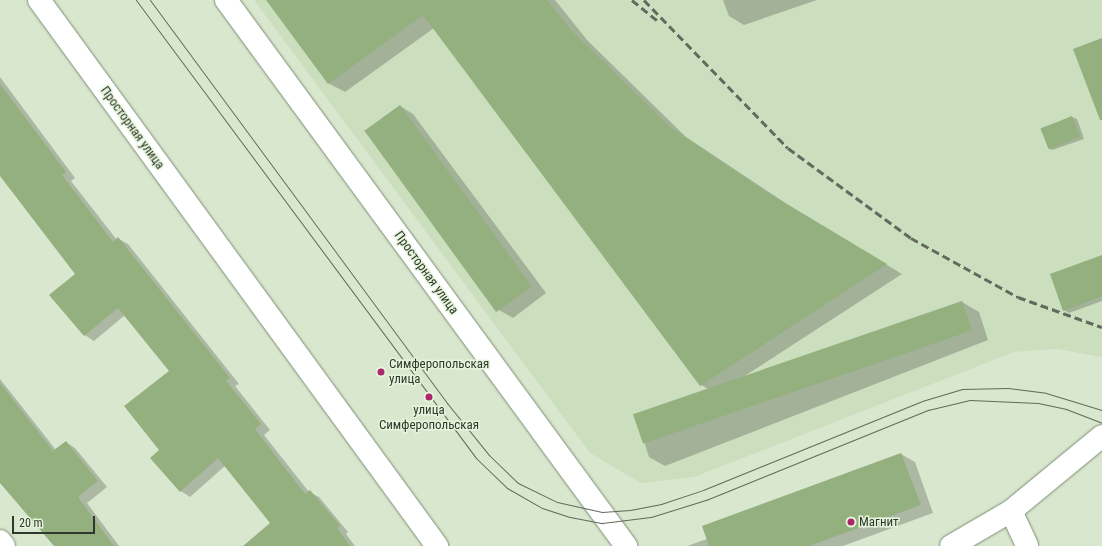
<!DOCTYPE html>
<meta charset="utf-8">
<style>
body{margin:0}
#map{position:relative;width:1102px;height:546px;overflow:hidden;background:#d8e7ce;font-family:"Roboto Condensed",sans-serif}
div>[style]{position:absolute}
.built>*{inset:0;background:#cbdebe}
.shadow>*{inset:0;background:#0003}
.building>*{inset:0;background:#93b07e;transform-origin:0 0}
.roads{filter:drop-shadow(0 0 1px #7f8d76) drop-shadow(0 0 1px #7f8d76)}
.street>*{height:22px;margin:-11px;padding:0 11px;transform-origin:11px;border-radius:11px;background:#fff}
.secondary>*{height:22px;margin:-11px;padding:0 11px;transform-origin:11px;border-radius:11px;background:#fff}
.tram>*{height:1px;margin:-0.5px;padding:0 0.5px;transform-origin:0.5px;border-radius:0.5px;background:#616a5c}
.rail>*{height:3px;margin-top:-1.5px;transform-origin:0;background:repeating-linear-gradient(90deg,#616a5c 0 8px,transparent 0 12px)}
.dots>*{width:11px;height:11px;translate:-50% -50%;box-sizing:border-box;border:2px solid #e5f5db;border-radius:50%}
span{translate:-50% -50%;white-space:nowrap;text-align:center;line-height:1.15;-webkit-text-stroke:3px #e5f5db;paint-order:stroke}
.street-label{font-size:13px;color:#31372d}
.poi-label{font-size:13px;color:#31372d}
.left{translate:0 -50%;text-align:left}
.scale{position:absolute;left:12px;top:516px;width:83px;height:18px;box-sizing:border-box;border:2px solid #31372d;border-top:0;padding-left:5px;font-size:12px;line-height:14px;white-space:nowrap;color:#31372d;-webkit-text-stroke:3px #e5f5db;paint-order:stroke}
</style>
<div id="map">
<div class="built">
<i style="clip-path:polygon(254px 0,1102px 0,1102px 357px,1057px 349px,1014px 352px,694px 477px,641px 483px,590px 453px)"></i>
</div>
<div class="shadow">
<i style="clip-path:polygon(267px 0,555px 0,588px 41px,686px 137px,787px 204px,902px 274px,717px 394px,701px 385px,434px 28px,345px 92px,328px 83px)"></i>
<i style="clip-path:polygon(723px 0,817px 0,744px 25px,729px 16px)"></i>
<i style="clip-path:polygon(0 77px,75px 178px,71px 181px,117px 240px,119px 239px,128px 244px,239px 384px,235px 386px,270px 430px,264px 435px,309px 492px,319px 497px,348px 532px,346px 534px,355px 546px,250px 546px,271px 524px,226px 465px,190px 497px,181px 491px,160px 450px,171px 371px,125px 315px,94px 341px,85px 335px,51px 295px,76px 274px,0 172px)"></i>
<i style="clip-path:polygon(400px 106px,413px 114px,546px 293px,513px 318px,499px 310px,366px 131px)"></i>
<i style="clip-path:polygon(1072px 117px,1077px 119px,1084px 139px,1052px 150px,1048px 147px,1041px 128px)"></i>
<i style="clip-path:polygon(1102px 256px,1102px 301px,1069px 313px,1064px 310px)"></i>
<i style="clip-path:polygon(962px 302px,979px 312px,988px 340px,665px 466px,649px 457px,640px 429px)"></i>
<i style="clip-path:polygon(0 379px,56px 450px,66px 442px,75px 448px,107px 487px,87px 503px,119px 546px,55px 546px,7px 490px,0 475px)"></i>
<i style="clip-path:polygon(901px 454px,915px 462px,933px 513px,843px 546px,687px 546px,707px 539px,703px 527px)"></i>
</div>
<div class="building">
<i style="clip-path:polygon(266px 0,547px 0,571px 30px,669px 126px,770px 194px,887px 264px,700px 386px,423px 15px,328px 84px)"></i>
<i style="clip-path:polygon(1102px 38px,1102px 120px,1100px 120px,1073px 49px)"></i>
<i style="clip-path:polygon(0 84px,66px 172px,62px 175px,113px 242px,118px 237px,230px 378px,226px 381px,261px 424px,255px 429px,305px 494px,310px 490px,340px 526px,337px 528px,350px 546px,243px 546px,270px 523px,218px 458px,180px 492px,150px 458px,159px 450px,124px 406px,169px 371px,118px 308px,84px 336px,49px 295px,75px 274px,0 176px)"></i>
<i style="left:400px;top:105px;width:224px;height:44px;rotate:54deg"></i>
<i style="left:1072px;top:116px;width:22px;height:34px;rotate:68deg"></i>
<i style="clip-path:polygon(1102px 255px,1102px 296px,1063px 311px,1050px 274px)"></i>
<i style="left:962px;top:301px;width:31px;height:348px;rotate:71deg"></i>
<i style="clip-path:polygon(0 383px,53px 451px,66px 441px,98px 481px,78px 497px,114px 546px,54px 546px,0 483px)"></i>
<i style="clip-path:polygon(901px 453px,921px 505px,809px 546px,709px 546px,702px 526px)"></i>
</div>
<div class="roads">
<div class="street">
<i style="left:0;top:541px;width:6px;rotate:51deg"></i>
</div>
<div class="secondary">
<i style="left:39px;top:0;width:676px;rotate:53.91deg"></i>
<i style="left:226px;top:0;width:677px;rotate:53.77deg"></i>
<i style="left:1011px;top:511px;width:38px;rotate:65deg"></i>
<i style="left:951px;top:546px;width:69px;rotate:-30.3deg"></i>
<i style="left:1011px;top:511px;width:118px;rotate:-39.5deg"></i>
</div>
</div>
<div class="tram">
<i style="left:136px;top:0;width:570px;rotate:53.41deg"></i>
<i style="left:476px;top:458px;width:43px;rotate:44.1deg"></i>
<i style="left:507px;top:488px;width:40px;rotate:29.7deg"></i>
<i style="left:542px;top:508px;width:29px;rotate:18deg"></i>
<i style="left:570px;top:517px;width:33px;rotate:11deg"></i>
<i style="left:602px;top:523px;width:49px;rotate:-7deg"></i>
<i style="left:651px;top:517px;width:58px;rotate:-17.2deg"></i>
<i style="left:706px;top:500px;width:240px;rotate:-22.1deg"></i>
<i style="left:928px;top:410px;width:43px;rotate:-13.4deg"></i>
<i style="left:970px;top:400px;width:68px;rotate:2.5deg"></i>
<i style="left:1038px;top:403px;width:29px;rotate:12deg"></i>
<i style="left:1066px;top:409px;width:39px;rotate:21deg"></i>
<i style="left:150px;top:0;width:501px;rotate:53.61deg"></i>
<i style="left:447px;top:403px;width:67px;rotate:51.1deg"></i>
<i style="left:489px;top:455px;width:40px;rotate:44deg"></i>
<i style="left:518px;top:483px;width:43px;rotate:26deg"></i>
<i style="left:557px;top:502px;width:46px;rotate:12.5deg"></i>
<i style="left:602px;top:512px;width:28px;rotate:-4deg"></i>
<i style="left:630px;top:510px;width:32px;rotate:-11deg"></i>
<i style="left:661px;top:504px;width:44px;rotate:-18.4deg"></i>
<i style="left:703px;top:490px;width:236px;rotate:-22.1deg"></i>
<i style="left:922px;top:401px;width:42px;rotate:-16.7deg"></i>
<i style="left:962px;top:389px;width:46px;rotate:-1.2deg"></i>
<i style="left:1008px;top:388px;width:38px;rotate:7deg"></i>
<i style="left:1046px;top:393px;width:59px;rotate:16.9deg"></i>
</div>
<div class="rail">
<i style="left:632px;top:0;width:32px;rotate:39deg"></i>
<i style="left:644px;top:0;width:206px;rotate:45.8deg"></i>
<i style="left:788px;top:148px;width:152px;rotate:36.2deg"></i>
<i style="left:911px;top:238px;width:122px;rotate:28.9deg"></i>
<i style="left:1018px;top:297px;width:89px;rotate:19.7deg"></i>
</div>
<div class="dots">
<i style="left:381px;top:372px;background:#ac266e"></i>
<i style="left:429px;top:397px;background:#ac266e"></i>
<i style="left:851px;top:522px;background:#ac266e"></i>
</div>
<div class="street-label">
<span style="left:132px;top:128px;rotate:54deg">Просторная улица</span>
<span style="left:426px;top:273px;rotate:54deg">Просторная улица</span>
</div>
<div class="poi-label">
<span class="left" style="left:389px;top:372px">Симферопольская<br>улица</span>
<span style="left:429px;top:418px">улица<br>Симферопольская</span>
<span class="left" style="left:859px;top:522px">Магнит</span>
</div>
<div class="scale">20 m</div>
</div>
